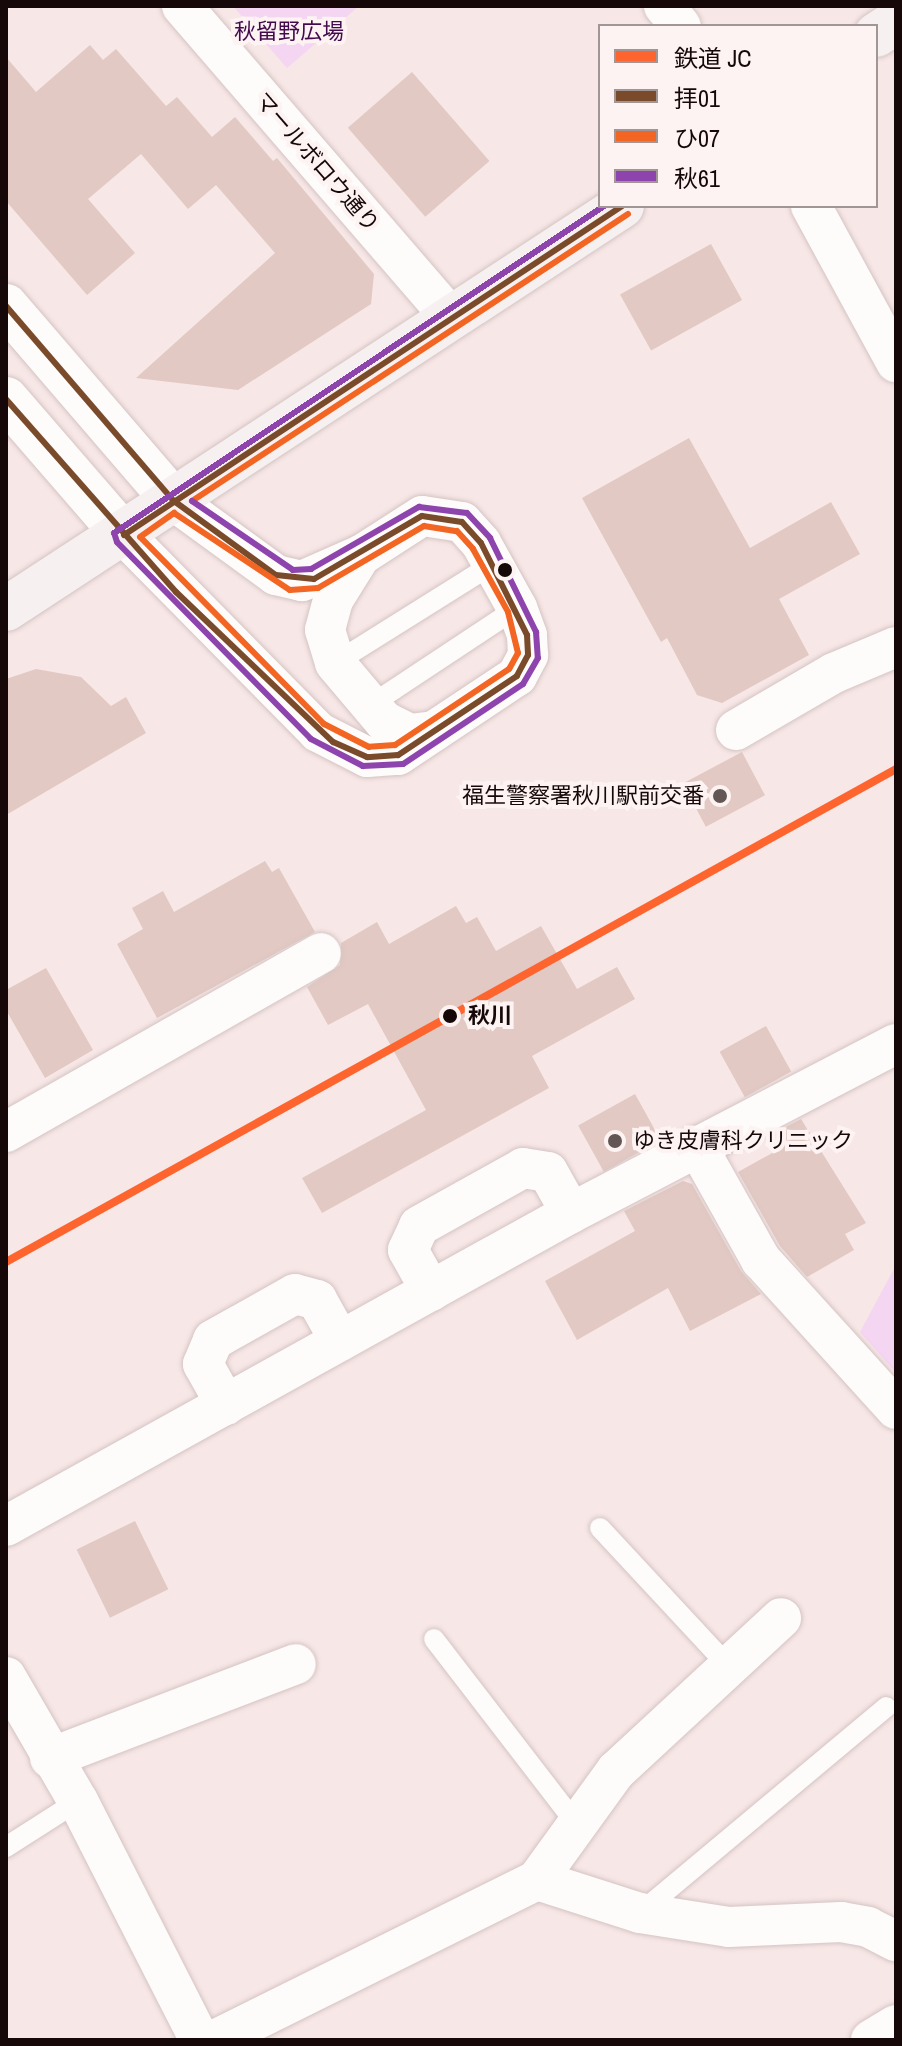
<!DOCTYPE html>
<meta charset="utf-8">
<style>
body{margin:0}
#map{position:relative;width:902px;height:2046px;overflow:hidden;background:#f7e7e6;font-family:"Archivo Narrow","Noto Sans JP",sans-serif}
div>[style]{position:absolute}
.green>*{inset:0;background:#f4d5f2}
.building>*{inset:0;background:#e2c9c3;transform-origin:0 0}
.roads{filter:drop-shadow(0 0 2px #d4c4c3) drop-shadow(0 0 2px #d4c4c3)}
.service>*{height:20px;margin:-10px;padding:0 10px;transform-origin:10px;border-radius:10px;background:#fefbfb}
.minor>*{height:40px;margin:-20px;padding:0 20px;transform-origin:20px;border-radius:20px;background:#fefbfb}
.tertiary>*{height:44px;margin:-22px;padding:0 22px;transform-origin:22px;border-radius:22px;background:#fefbfb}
.primary>*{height:44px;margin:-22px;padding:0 22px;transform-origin:22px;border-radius:22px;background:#f7f0f0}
.bus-1>*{height:6px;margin:-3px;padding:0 3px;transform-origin:3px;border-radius:3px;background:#7a4b2a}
.bus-2>*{height:6px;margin:-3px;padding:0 3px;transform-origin:3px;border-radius:3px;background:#f26522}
.bus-3>*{height:6px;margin:-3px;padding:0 3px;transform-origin:3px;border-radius:3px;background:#8e44ad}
.rail-1>*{height:8px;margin:-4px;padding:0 4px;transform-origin:4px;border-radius:4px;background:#fe642e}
.dots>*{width:22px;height:22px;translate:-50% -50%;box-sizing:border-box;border:4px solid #fdf3f3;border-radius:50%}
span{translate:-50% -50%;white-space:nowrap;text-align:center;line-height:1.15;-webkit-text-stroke:8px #fdf3f3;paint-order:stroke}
.park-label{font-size:22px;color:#430b4d}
.street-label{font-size:22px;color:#160808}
.poi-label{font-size:22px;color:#160808}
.right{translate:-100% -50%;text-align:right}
.left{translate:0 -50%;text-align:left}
.stop-label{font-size:22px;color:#160808;font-weight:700}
.frame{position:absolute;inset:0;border:8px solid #160808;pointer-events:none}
.legend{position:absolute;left:598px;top:24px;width:280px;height:184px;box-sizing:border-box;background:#fdf3f3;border:2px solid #a19595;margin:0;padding:10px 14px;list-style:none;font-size:24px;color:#160808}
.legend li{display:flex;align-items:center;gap:16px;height:40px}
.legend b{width:40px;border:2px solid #a19595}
</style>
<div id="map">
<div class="green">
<i style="clip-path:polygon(233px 6px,359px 6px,287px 68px)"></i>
<i style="clip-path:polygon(896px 1265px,896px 1373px,860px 1332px)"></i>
</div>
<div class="building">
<i style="clip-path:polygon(90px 45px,103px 60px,116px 49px,166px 106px,177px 97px,212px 137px,235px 117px,273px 161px,277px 158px,374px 274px,371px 304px,238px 390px,136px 378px,275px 253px,216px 185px,188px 209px,141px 154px,88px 199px,135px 253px,87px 295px,6px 201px,6px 57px,36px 92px)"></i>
<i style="left:412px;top:72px;width:118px;height:85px;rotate:49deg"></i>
<i style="left:711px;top:244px;width:64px;height:104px;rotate:61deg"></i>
<i style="clip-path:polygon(689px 438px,750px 548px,831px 502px,860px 554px,779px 599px,809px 655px,722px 703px,697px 695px,667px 638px,661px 642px,582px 498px)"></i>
<i style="clip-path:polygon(36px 669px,81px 677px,111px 706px,126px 697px,146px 733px,6px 815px,6px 679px)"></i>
<i style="left:742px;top:752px;width:49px;height:67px;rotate:62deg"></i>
<i style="clip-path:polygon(265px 861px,272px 872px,279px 868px,315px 932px,157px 1018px,117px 944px,143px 929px,132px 908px,163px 891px,174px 912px)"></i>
<i style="clip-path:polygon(456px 906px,466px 923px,477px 917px,496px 951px,541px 926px,577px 989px,617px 967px,635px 999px,532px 1056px,549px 1088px,322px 1213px,302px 1178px,426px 1110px,368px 1004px,328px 1025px,307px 987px,340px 965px,341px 943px,377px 922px,389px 944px)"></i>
<i style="clip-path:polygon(46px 968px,93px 1050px,45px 1078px,6px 1010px,6px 990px)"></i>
<i style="left:766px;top:1026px;width:52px;height:53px;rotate:61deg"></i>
<i style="left:635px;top:1094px;width:53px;height:65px;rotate:61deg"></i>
<i style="clip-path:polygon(801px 1119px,866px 1223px,845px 1234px,854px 1250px,807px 1277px,780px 1246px,738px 1172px,774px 1152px,766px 1137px)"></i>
<i style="clip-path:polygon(683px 1181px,692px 1184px,741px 1271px,761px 1294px,690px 1331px,668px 1288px,577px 1340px,545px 1281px,635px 1231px,624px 1211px)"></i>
<i style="left:135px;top:1521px;width:76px;height:65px;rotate:64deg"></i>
</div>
<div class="roads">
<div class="service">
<i style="left:335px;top:663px;width:186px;rotate:-32.1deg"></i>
<i style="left:369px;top:706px;width:178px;rotate:-33.5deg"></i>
<i style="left:600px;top:1528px;width:190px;rotate:47.1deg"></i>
<i style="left:434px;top:1639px;width:235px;rotate:52.4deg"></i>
<i style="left:6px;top:1847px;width:85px;rotate:-32.6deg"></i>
<i style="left:640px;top:1913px;width:321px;rotate:-39.9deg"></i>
</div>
<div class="minor">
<i style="left:182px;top:6px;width:413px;rotate:49.2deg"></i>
<i style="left:664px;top:6px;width:26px;rotate:50deg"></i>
<i style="left:811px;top:206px;width:178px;rotate:61.4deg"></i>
<i style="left:124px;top:535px;width:276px;rotate:45.4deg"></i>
<i style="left:318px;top:732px;width:55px;rotate:27deg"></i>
<i style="left:367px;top:757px;width:31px;rotate:-4deg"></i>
<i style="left:398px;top:755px;width:143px;rotate:-33.6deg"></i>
<i style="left:517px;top:676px;width:24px;rotate:-62deg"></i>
<i style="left:528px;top:655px;width:20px;rotate:-93deg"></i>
<i style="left:527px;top:635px;width:29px;rotate:-110deg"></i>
<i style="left:517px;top:608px;width:74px;rotate:-119deg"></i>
<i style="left:481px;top:543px;width:28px;rotate:-132deg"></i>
<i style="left:462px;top:522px;width:40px;rotate:-171.5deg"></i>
<i style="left:422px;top:516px;width:70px;rotate:147.2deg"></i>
<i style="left:363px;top:554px;width:67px;rotate:156.1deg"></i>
<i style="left:302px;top:581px;width:27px;rotate:-167deg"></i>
<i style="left:276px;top:575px;width:126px;rotate:-144deg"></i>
<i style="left:361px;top:555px;width:53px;rotate:121.9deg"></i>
<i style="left:333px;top:600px;width:31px;rotate:105deg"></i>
<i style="left:325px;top:630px;width:34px;rotate:73deg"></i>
<i style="left:335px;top:663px;width:76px;rotate:49.8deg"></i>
<i style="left:384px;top:721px;width:29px;rotate:27deg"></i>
<i style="left:410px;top:734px;width:24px;rotate:-7deg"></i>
<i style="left:736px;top:730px;width:113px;rotate:-30.2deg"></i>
<i style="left:834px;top:673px;width:67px;rotate:-22.8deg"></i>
<i style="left:6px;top:1132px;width:362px;rotate:-29.6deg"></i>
<i style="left:697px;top:1146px;width:131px;rotate:60.7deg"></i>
<i style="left:761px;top:1260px;width:201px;rotate:47.8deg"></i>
<i style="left:431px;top:1291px;width:47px;rotate:-119.3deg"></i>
<i style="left:408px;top:1250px;width:26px;rotate:-65deg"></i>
<i style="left:419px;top:1226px;width:119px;rotate:-29.1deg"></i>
<i style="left:523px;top:1168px;width:25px;rotate:9deg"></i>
<i style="left:548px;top:1172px;width:47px;rotate:60.7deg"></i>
<i style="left:226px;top:1405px;width:47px;rotate:-119.3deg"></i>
<i style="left:203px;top:1364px;width:26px;rotate:-67deg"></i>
<i style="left:213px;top:1340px;width:94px;rotate:-29.3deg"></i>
<i style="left:295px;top:1294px;width:23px;rotate:15deg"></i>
<i style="left:317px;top:1300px;width:47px;rotate:60.7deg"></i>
<i style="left:6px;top:1526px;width:646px;rotate:-28.99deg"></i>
<i style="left:571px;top:1213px;width:366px;rotate:-27.5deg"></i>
<i style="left:6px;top:1677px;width:143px;rotate:59.9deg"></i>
<i style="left:78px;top:1801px;width:268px;rotate:63deg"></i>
<i style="left:50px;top:1758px;width:263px;rotate:-20.9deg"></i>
<i style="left:537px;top:1880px;width:135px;rotate:-54.1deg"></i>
<i style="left:616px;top:1771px;width:225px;rotate:-42.8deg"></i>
<i style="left:215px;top:2040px;width:360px;rotate:-26.4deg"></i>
<i style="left:537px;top:1880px;width:108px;rotate:17.8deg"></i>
<i style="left:640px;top:1913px;width:90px;rotate:8.9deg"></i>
<i style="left:729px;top:1927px;width:112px;rotate:-2.6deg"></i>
<i style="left:841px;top:1922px;width:27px;rotate:10deg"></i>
<i style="left:868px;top:1927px;width:31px;rotate:27deg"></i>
<i style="left:871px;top:2040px;width:29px;rotate:-31deg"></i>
</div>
<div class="tertiary">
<i style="left:6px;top:306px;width:257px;rotate:49.3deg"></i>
<i style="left:6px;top:399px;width:180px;rotate:49.1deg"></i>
</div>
<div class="primary">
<i style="left:876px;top:35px;width:24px;rotate:-33deg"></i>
<i style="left:6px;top:609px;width:736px;rotate:-33.19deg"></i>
</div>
</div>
<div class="bus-1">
<i style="left:6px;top:306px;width:257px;rotate:49.3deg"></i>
<i style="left:174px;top:501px;width:126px;rotate:36deg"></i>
<i style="left:276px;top:575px;width:38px;rotate:6deg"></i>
<i style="left:314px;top:579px;width:125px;rotate:-30.3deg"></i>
<i style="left:422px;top:516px;width:40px;rotate:8.5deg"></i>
<i style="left:462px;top:522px;width:28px;rotate:48deg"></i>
<i style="left:481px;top:543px;width:103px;rotate:63.4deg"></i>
<i style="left:527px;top:635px;width:20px;rotate:87deg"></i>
<i style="left:528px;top:655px;width:24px;rotate:118deg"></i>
<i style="left:517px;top:676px;width:143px;rotate:146.4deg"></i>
<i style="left:398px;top:755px;width:31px;rotate:176deg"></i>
<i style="left:367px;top:757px;width:37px;rotate:-156deg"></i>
<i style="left:333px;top:742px;width:217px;rotate:-136.3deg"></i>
<i style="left:176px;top:592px;width:257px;rotate:-131.4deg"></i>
<i style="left:124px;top:535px;width:597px;rotate:-33.45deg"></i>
</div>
<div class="bus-2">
<i style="left:192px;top:501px;width:522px;rotate:-33.36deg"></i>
<i style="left:174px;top:513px;width:139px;rotate:33.6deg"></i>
<i style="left:290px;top:590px;width:28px;rotate:-4deg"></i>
<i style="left:318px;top:588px;width:123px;rotate:-30.3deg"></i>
<i style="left:424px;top:526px;width:33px;rotate:9deg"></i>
<i style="left:457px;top:531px;width:24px;rotate:48deg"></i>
<i style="left:473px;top:549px;width:72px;rotate:60.9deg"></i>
<i style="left:508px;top:612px;width:42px;rotate:76.3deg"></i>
<i style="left:518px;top:653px;width:18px;rotate:119deg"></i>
<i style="left:509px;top:669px;width:137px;rotate:146.3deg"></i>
<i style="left:395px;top:745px;width:26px;rotate:176deg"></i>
<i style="left:369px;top:747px;width:51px;rotate:-152.9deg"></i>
<i style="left:324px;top:724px;width:262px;rotate:-134.5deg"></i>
<i style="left:140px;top:537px;width:42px;rotate:-35.2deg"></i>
</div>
<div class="bus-3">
<i style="left:192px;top:501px;width:122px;rotate:34.3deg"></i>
<i style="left:293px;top:570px;width:18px;rotate:-3deg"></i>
<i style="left:311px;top:569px;width:125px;rotate:-29.9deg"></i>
<i style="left:419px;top:507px;width:48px;rotate:7.1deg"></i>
<i style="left:467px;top:513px;width:34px;rotate:47deg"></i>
<i style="left:490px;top:538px;width:105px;rotate:63.9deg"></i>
<i style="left:536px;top:632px;width:26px;rotate:86deg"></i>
<i style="left:538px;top:658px;width:30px;rotate:120deg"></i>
<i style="left:523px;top:684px;width:144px;rotate:146.3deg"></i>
<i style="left:403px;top:764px;width:40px;rotate:177.1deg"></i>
<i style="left:363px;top:766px;width:59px;rotate:-152.6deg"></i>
<i style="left:311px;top:739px;width:276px;rotate:-134.6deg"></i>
<i style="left:117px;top:542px;width:9px;rotate:-108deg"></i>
<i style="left:114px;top:533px;width:589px;rotate:-33.72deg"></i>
</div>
<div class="rail-1">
<i style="left:6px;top:1262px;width:1017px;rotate:-28.98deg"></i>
</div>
<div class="dots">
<i style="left:505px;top:570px;background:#160808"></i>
<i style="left:720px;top:796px;background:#655656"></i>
<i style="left:450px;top:1016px;background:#160808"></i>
<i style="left:615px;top:1141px;background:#655656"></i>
</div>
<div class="park-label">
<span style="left:289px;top:32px">秋留野広場</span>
</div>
<div class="street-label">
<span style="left:317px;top:162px;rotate:49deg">マールボロウ通り</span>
</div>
<div class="poi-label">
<span class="right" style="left:704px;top:796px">福生警察署秋川駅前交番</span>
<span class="left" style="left:633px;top:1141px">ゆき皮膚科クリニック</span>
</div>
<div class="stop-label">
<span class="left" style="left:468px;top:1016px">秋川</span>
</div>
<div class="frame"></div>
<ul class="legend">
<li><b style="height:10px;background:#fe642e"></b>鉄道 JC</li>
<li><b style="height:10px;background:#7a4b2a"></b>拝01</li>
<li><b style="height:10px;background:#f26522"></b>ひ07</li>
<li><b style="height:10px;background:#8e44ad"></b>秋61</li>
</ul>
</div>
